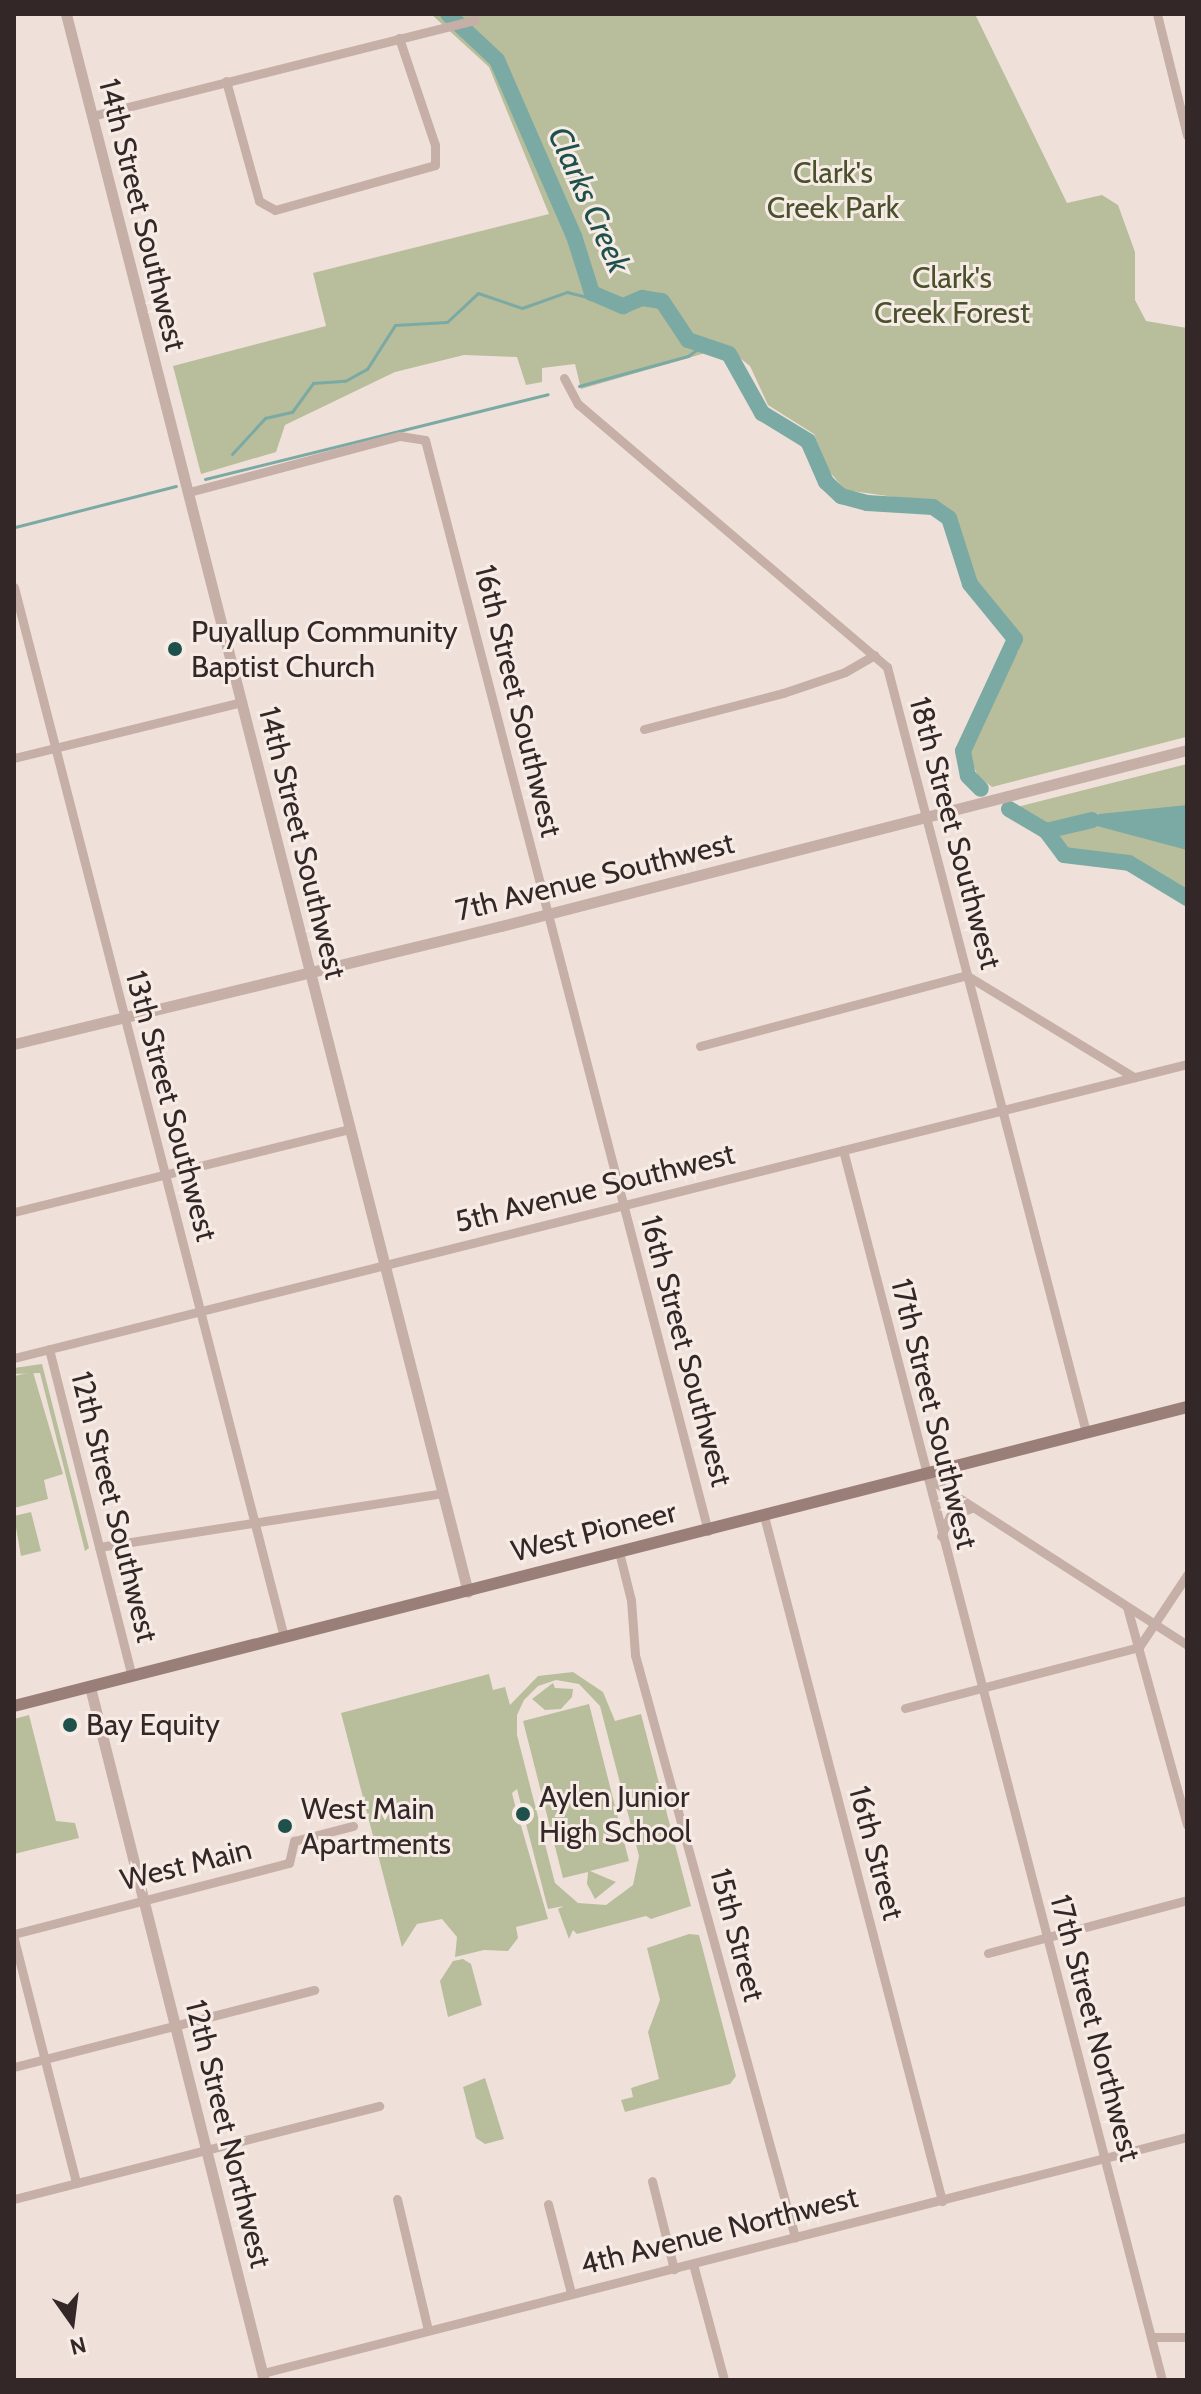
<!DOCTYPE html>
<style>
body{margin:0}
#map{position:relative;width:1201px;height:2394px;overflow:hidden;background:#efe1da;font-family:Cabin,sans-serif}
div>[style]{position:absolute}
.green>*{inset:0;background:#b8bd9b}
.water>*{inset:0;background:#7baaa4}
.stream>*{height:3px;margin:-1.5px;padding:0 1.5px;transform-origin:1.5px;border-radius:1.5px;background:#7baaa4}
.river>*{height:16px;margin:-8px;padding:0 8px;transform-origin:8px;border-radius:8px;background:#7baaa4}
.minor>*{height:9px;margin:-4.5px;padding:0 4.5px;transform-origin:4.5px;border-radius:4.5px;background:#c6afa7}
.tertiary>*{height:11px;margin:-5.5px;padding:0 5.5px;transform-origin:5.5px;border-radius:5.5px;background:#c6afa7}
.secondary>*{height:12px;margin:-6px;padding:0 6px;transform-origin:6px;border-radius:6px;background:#9a7e78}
.dots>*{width:22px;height:22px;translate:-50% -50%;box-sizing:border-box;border:4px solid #f7ece5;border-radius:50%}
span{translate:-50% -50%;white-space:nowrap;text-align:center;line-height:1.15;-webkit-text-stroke:6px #f7ece5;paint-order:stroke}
.park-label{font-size:30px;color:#49502c}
.street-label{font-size:30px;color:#332827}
.poi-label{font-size:30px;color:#332827}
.left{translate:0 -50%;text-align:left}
.water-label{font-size:32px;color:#1f514c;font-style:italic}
.frame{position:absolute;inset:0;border:16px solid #332827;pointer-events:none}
.north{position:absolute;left:32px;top:2282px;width:80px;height:80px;-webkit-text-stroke:6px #f7ece5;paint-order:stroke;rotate:166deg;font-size:22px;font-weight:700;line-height:32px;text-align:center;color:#332827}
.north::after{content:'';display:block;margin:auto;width:28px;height:36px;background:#332827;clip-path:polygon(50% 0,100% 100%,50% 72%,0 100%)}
</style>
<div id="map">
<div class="green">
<i style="clip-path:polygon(431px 14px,975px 14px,1067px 203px,1102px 195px,1118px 205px,1135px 252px,1135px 300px,1146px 321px,1187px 328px,1186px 737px,992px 787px,978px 776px,967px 752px,1001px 670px,1018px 652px,1022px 638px,974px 579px,956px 522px,937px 503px,845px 490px,829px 471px,814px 434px,768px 405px,750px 366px,726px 347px,581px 389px,575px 364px,542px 368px,542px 382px,526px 385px,517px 357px,464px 355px,395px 372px,285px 425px,276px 452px,201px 474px,173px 366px,326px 326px,313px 273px,549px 214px,489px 67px)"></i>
<i style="clip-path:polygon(1187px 764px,1187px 898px,1129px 863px,1064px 855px,1046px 831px,1009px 809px)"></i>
<i style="clip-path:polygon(42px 1364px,89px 1548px,85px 1551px,40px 1373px,14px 1374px,14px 1368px)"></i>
<i style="clip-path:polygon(33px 1372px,63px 1474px,44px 1480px,48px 1499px,14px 1508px,14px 1376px)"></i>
<i style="clip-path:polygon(31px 1512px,41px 1551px,21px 1556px,14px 1516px)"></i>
<i style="clip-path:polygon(evenodd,573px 1672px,603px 1692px,615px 1721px,641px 1714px,691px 1906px,651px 1919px,646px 1916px,577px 1934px,573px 1930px,569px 1939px,558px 1909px,564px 1906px,548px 1909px,517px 1789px,512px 1793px,515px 1805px,548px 1919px,516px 1927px,518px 1938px,508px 1951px,484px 1950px,455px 1957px,457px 1937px,442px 1919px,417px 1924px,402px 1947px,341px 1713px,489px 1674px,493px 1690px,505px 1687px,510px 1705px,538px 1676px,573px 1672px,556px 1680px,579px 1684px,600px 1706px,639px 1856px,633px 1885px,606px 1905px,578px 1903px,555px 1883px,517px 1735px,517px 1715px,524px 1700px,538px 1686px,556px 1680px)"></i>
<i style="clip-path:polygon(553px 1683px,555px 1688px,573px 1689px,572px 1697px,561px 1709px,545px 1710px,532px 1699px)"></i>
<i style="clip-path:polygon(589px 1704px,629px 1861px,590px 1871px,616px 1882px,595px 1899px,587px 1884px,588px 1872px,563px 1878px,523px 1721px)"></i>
<i style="clip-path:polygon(29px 1715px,56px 1821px,75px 1823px,79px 1838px,14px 1854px,14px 1719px)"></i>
<i style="clip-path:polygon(689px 1934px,699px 1935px,736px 2076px,730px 2084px,625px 2112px,621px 2100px,633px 2097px,631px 2088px,659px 2079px,648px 2032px,660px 2000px,647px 1948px)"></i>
<i style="clip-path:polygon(463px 1959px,471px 1964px,482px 2005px,448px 2017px,440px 1981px,453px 1961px)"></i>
<i style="clip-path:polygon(485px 2078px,504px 2139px,485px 2144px,476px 2138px,463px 2087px)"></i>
</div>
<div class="water">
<i style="clip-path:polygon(1187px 805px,1187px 850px,1097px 826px,1092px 820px,1099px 814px)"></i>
</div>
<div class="stream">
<i style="left:579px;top:386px;width:113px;rotate:-15.4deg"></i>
<i style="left:688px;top:356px;width:19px;rotate:-36deg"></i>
<i style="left:232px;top:454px;width:49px;rotate:-47.5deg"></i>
<i style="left:265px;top:418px;width:28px;rotate:-13deg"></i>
<i style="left:292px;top:412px;width:36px;rotate:-54deg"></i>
<i style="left:313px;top:383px;width:32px;rotate:-4deg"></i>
<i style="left:345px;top:381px;width:25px;rotate:-29deg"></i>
<i style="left:367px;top:369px;width:52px;rotate:-57.5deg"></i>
<i style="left:395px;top:325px;width:52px;rotate:-3.3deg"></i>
<i style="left:447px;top:322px;width:42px;rotate:-43.1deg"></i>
<i style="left:478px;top:293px;width:46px;rotate:18.8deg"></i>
<i style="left:522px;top:308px;width:48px;rotate:-19.6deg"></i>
<i style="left:567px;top:292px;width:45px;rotate:14deg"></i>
<i style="left:205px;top:479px;width:353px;rotate:-13.9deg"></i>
<i style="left:15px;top:527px;width:166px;rotate:-14.3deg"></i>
</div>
<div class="river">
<i style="left:448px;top:14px;width:67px;rotate:43.2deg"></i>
<i style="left:497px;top:60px;width:192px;rotate:66.4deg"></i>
<i style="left:574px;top:236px;width:60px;rotate:72.5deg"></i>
<i style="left:592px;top:293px;width:34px;rotate:23deg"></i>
<i style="left:623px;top:306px;width:21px;rotate:-23deg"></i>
<i style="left:642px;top:298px;width:20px;rotate:9deg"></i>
<i style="left:662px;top:301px;width:47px;rotate:56.3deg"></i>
<i style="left:688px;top:340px;width:43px;rotate:18.9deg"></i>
<i style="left:729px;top:354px;width:68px;rotate:60.8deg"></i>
<i style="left:762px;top:413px;width:54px;rotate:31.3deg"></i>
<i style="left:808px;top:441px;width:45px;rotate:66.3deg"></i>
<i style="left:826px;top:482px;width:21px;rotate:43deg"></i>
<i style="left:841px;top:496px;width:27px;rotate:15deg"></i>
<i style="left:867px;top:503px;width:66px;rotate:3.5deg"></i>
<i style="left:933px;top:507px;width:19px;rotate:35deg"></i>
<i style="left:949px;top:518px;width:69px;rotate:72.3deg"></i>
<i style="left:970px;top:584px;width:71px;rotate:50.7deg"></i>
<i style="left:1015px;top:639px;width:123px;rotate:114.9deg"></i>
<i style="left:963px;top:751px;width:25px;rotate:79deg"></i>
<i style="left:968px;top:776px;width:18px;rotate:45deg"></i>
<i style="left:1009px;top:809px;width:43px;rotate:30.7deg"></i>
<i style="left:1046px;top:831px;width:30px;rotate:53deg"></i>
<i style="left:1064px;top:855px;width:65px;rotate:7deg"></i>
<i style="left:1129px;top:863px;width:68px;rotate:31.1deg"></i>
<i style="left:1046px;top:831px;width:47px;rotate:-13.4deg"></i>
</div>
<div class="minor">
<i style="left:1157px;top:14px;width:125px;rotate:76.1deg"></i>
<i style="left:226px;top:81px;width:124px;rotate:74.6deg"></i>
<i style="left:259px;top:201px;width:18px;rotate:29deg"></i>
<i style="left:275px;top:210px;width:166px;rotate:-15.7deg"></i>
<i style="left:435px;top:165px;width:20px;rotate:-90deg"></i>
<i style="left:435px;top:145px;width:113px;rotate:-108.6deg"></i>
<i style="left:92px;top:116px;width:395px;rotate:-14.1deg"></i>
<i style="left:564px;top:378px;width:30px;rotate:62deg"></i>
<i style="left:578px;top:404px;width:406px;rotate:40.4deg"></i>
<i style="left:887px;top:667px;width:790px;rotate:75.42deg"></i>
<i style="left:189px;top:492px;width:218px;rotate:-14.9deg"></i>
<i style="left:400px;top:436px;width:25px;rotate:9deg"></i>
<i style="left:425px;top:440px;width:1127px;rotate:75.46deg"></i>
<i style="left:14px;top:587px;width:1084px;rotate:75.58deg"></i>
<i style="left:644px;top:729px;width:144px;rotate:-14.5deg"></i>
<i style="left:783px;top:693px;width:65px;rotate:-18.7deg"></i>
<i style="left:845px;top:672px;width:34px;rotate:-30deg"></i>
<i style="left:14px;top:758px;width:235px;rotate:-13.8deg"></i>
<i style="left:700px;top:1046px;width:275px;rotate:-14.9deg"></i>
<i style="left:966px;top:975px;width:197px;rotate:31.3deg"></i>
<i style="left:843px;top:1150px;width:1271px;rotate:75.46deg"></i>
<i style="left:14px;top:1212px;width:346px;rotate:-13.9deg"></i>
<i style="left:49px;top:1349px;width:337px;rotate:75.8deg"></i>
<i style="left:14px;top:1358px;width:1209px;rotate:-14.07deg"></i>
<i style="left:925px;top:1476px;width:312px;rotate:32.8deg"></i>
<i style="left:764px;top:1516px;width:708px;rotate:75.43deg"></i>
<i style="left:941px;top:1536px;width:22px;rotate:-66deg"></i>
<i style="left:950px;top:1516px;width:23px;rotate:-20deg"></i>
<i style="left:99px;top:1547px;width:348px;rotate:-8.9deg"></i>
<i style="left:619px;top:1552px;width:49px;rotate:76deg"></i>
<i style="left:631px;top:1600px;width:55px;rotate:85.8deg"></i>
<i style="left:635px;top:1655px;width:604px;rotate:74.63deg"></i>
<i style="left:1127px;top:1607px;width:226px;rotate:74.6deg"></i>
<i style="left:905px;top:1708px;width:242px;rotate:-14.6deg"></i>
<i style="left:1139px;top:1647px;width:87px;rotate:-56.3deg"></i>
<i style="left:14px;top:1934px;width:284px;rotate:-14.5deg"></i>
<i style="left:289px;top:1863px;width:23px;rotate:-77deg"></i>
<i style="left:294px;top:1841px;width:61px;rotate:-14.3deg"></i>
<i style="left:14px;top:1939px;width:252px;rotate:75.7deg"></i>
<i style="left:988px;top:1953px;width:206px;rotate:-14.9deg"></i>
<i style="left:14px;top:2067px;width:310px;rotate:-14.4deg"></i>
<i style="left:652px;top:2181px;width:91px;rotate:76deg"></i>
<i style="left:14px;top:2199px;width:377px;rotate:-14.3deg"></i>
<i style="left:397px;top:2199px;width:135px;rotate:76.7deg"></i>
<i style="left:548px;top:2204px;width:92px;rotate:75.5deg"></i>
<i style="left:693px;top:2264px;width:120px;rotate:75deg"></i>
<i style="left:1152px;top:2337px;width:35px"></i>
<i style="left:263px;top:2373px;width:954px;rotate:-14.33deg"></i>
</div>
<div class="tertiary">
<i style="left:66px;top:14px;width:1628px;rotate:75.71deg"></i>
<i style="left:14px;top:1044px;width:501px;rotate:-13.62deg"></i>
<i style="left:501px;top:926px;width:708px;rotate:-14.39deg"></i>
<i style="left:90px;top:1687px;width:715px;rotate:75.91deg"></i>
</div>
<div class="secondary">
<i style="left:14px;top:1706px;width:1211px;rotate:-14.3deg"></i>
</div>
<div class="dots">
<i style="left:175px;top:649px;background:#1f514c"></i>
<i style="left:70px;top:1725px;background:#1f514c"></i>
<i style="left:523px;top:1814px;background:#1f514c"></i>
<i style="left:285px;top:1826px;background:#1f514c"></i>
</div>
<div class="park-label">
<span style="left:833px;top:190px">Clark's<br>Creek Park</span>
<span style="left:952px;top:295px">Clark's<br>Creek Forest</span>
</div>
<div class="street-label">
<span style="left:142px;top:215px;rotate:76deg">14th Street Southwest</span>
<span style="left:518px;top:701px;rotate:76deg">16th Street Southwest</span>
<span style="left:955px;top:833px;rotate:75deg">18th Street Southwest</span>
<span style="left:302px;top:843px;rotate:76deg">14th Street Southwest</span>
<span style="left:595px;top:877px;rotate:-14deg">7th Avenue Southwest</span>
<span style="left:171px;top:1106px;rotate:75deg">13th Street Southwest</span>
<span style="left:595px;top:1188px;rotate:-14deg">5th Avenue Southwest</span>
<span style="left:686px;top:1351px;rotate:75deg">16th Street Southwest</span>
<span style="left:934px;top:1414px;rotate:76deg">17th Street Southwest</span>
<span style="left:114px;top:1507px;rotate:76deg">12th Street Southwest</span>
<span style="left:594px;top:1532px;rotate:-14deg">West Pioneer</span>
<span style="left:876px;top:1853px;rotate:75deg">16th Street</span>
<span style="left:186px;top:1865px;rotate:-14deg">West Main</span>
<span style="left:737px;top:1935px;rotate:75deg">15th Street</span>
<span style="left:1095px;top:2028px;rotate:75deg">17th Street Northwest</span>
<span style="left:228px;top:2134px;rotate:76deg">12th Street Northwest</span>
<span style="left:719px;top:2231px;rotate:-14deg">4th Avenue Northwest</span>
</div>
<div class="poi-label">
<span class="left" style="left:191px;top:649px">Puyallup Community<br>Baptist Church</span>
<span class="left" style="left:86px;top:1725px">Bay Equity</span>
<span class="left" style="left:539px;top:1814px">Aylen Junior<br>High School</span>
<span class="left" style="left:301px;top:1826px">West Main<br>Apartments</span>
</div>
<div class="water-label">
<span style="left:589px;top:200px;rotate:66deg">Clarks Creek</span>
</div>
<div class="frame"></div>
<div class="north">N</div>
</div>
